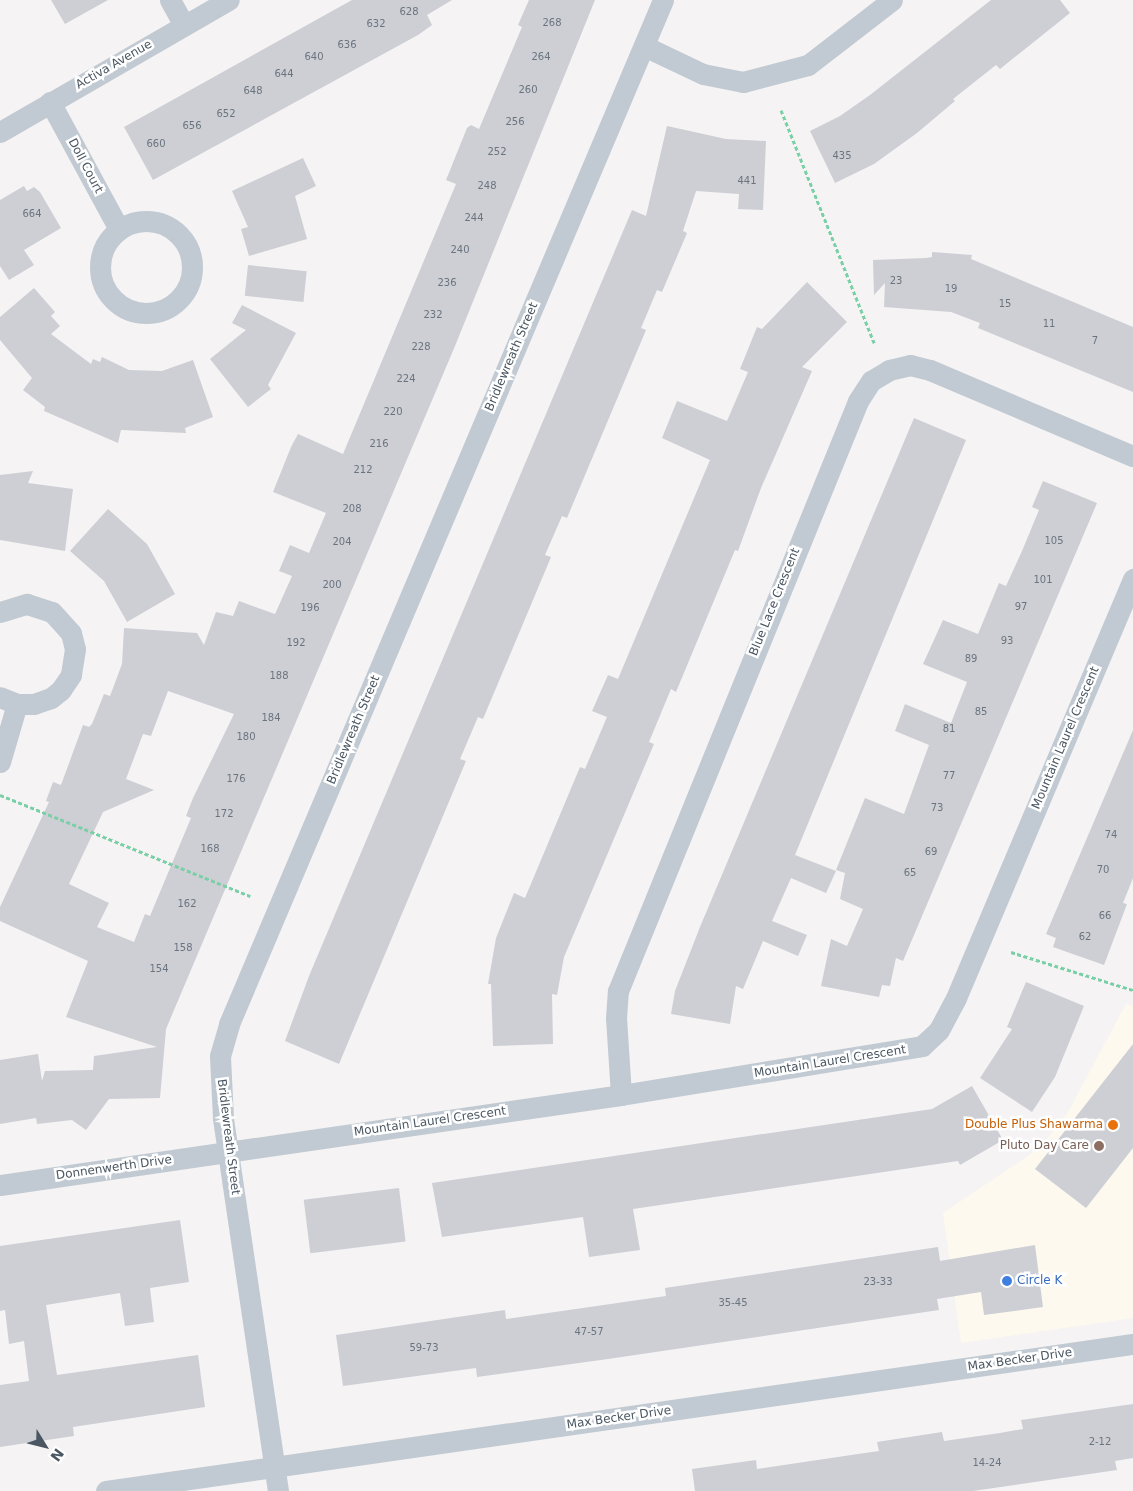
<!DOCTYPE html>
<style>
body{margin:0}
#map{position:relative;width:1133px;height:1491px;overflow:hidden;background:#f5f3f3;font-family:"DejaVu Sans",sans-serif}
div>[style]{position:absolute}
.commercial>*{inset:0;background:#fdf9ef}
.building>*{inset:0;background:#cdcfd5;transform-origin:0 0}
.path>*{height:3px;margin-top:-1.5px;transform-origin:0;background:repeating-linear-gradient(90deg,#7ad0a6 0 4px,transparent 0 6.5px)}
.street>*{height:21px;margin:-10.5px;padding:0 10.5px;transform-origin:10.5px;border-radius:10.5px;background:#c1cad2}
.street>.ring{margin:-10.5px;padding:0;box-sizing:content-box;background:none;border:21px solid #c1cad2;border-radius:50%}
.dots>*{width:14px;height:14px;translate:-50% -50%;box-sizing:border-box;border:2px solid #fff;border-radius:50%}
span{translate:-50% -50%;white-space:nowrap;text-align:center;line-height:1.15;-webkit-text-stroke:5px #fff;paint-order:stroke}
.number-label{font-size:10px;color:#6b747e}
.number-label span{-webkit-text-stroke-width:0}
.street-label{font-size:12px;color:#4a5661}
.food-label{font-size:12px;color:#c56008}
.right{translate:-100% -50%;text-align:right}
.education-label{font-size:12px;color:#785e54}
.shop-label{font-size:12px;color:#366cbe}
.left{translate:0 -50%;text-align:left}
.north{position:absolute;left:20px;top:1421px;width:50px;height:50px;-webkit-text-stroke:4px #fff;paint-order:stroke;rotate:126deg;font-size:14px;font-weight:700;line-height:20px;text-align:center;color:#4a5661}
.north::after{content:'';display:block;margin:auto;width:18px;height:22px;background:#4a5661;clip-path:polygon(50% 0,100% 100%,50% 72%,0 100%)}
</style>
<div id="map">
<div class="commercial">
<i style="clip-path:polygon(1126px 1004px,1133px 1006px,1133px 1318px,961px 1343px,943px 1213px,1040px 1148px,1068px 1112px)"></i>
</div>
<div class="building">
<i style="clip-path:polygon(51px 0,108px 0,65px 24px)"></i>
<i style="clip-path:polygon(352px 0,452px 0,427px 15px,432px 25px,418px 35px,153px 180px,124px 127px)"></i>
<i style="clip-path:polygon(evenodd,529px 0,595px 0,455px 346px,166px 1029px,160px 1098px,109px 1099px,86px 1130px,72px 1120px,37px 1124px,36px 1118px,0 1124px,0 1060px,38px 1054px,42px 1081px,45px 1071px,93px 1070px,94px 1056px,157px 1047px,66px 1017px,88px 961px,0 921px,0 907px,49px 802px,46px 801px,53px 782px,61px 785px,83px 725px,89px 727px,92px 724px,104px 694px,110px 696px,122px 664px,124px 628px,197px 633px,204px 645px,216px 612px,233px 616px,239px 601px,275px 614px,292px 576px,279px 571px,290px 545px,309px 553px,326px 513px,273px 492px,291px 447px,298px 434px,343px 454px,456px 184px,446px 180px,467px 128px,471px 125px,479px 129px,522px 27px,518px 25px,529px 0,168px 691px,234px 714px,193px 798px,186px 816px,191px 818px,150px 916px,145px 914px,134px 942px,97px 927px,109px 903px,69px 884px,103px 812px,154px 790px,126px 779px,143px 734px,151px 736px,168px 691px)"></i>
<i style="clip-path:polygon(991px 0,1060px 0,1070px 13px,1000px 69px,996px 65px,953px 99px,955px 101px,917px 133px,874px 164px,835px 183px,810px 131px,840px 116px,870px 95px)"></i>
<i style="clip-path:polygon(667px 126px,726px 139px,766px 141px,763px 210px,738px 209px,739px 194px,696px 191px,683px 231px,687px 233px,662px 292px,657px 290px,641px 328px,646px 330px,567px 518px,562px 516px,545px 555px,551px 557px,483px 719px,478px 717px,460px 759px,466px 761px,339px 1064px,285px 1041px,309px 976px,632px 210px,646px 216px)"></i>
<i style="clip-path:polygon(303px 158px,316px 186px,295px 196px,307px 239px,249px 256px,241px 229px,248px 227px,232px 191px)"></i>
<i style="clip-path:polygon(24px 186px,27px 191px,34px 187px,40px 192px,61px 228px,24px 250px,34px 265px,9px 280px,0 266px,0 200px)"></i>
<i style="clip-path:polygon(932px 252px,972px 255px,971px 259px,1133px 327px,1133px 392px,978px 328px,980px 323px,951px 312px,884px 307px,885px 283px,874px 295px,873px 260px,926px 258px,932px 257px)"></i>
<i style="left:248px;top:265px;width:59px;height:31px;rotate:6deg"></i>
<i style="clip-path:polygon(807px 282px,847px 322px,802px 367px,812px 371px,761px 488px,738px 551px,735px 550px,676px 692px,671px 689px,649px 742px,654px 744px,564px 957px,557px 995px,552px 994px,553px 1044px,493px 1046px,491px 984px,488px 984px,496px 938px,514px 893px,525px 898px,580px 767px,585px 769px,607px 717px,592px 711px,608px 675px,618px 679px,710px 460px,662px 438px,677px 401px,727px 421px,748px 372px,740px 369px,757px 327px,762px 329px)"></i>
<i style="clip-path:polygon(34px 288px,55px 312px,51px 316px,60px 326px,51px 334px,91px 364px,93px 359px,100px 362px,102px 357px,129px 370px,162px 371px,193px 360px,213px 417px,185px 428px,186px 433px,121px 430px,118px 443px,44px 411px,45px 407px,23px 390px,32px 378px,0 340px,0 317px)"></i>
<i style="clip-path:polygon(242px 305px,296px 333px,268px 385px,271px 389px,248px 407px,210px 359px,246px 330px,232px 323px)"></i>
<i style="clip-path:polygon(914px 418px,966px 440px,795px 855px,836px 871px,826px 893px,791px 878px,772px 921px,807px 935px,798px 956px,763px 941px,743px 989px,736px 986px,730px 1024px,671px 1014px,675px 991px,700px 927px)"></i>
<i style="clip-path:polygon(33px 471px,28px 483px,73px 489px,65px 551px,0 540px,0 475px)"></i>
<i style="clip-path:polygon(1043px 481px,1097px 503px,903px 961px,896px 958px,890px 986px,882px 985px,879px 997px,821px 986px,831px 939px,847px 946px,863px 909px,840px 899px,845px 873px,836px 870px,865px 798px,904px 814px,929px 745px,895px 731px,905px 704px,951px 723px,967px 682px,923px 664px,943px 620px,978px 634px,999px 583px,1006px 586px,1022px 551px,1039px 510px,1032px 507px)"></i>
<i style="clip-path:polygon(108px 509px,147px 544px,175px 594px,127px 622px,104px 581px,70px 551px)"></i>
<i style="clip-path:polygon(1133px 730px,1133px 878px,1123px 903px,1127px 904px,1104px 965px,1053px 947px,1056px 938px,1046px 934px)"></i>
<i style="clip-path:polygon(1026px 982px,1084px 1006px,1055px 1077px,1032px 1112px,980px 1078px,1012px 1029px,1007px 1027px)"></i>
<i style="clip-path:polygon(1133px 1044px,1133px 1148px,1086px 1208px,1035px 1169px)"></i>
<i style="clip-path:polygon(972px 1086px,1003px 1140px,960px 1165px,958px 1161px,633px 1209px,640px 1250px,589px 1257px,583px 1217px,442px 1237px,432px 1183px,932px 1109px)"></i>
<i style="left:399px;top:1188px;width:54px;height:96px;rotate:83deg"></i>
<i style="clip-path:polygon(180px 1220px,189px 1282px,150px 1288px,154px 1322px,125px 1326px,120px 1293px,46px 1305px,57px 1375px,198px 1355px,205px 1407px,73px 1427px,74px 1436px,0 1447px,0 1385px,29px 1381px,24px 1341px,9px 1344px,5px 1310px,0 1311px,0 1246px)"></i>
<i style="clip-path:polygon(1035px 1245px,1043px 1307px,984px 1315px,981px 1292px,937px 1299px,939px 1310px,608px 1359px,477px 1377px,476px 1368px,343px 1386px,336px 1335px,505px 1310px,506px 1319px,666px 1296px,665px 1288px,938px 1247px,940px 1261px)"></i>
<i style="clip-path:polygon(1133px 1404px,1133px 1458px,1115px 1461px,1117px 1470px,973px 1491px,695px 1491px,692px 1469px,756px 1460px,757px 1469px,858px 1454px,879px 1451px,877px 1442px,942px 1432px,944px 1441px,1000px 1433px,1023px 1429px,1021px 1420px)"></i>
</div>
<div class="path">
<i style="left:781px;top:110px;width:251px;rotate:68.2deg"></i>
<i style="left:0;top:795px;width:270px;rotate:22deg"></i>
<i style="left:1011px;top:952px;width:128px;rotate:17.3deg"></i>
</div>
<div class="street">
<i style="left:170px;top:0;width:29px;rotate:61deg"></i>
<i style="left:644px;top:46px;width:65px;rotate:25.4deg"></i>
<i style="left:703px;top:74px;width:41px;rotate:11.3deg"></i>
<i style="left:743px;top:82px;width:67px;rotate:-14.7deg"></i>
<i style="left:808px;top:65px;width:106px;rotate:-37.7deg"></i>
<i style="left:50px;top:102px;width:145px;rotate:61.5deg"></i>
<i style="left:0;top:132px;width:264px;rotate:-30deg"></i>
<i class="ring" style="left:100px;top:221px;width:71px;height:71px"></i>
<i style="left:0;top:612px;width:28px;rotate:-17deg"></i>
<i style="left:27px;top:604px;width:26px;rotate:18deg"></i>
<i style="left:52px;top:612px;width:28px;rotate:48deg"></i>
<i style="left:71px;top:633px;width:16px;rotate:76deg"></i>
<i style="left:75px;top:649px;width:26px;rotate:99deg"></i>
<i style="left:71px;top:675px;width:18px;rotate:124deg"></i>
<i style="left:61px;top:690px;width:13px;rotate:141deg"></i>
<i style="left:51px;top:698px;width:18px;rotate:161deg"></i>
<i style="left:34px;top:704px;width:17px;rotate:180deg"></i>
<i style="left:17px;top:704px;width:18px;rotate:-158deg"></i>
<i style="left:0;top:762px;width:60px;rotate:-73.7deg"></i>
<i style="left:621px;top:1095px;width:77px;rotate:-93.7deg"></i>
<i style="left:616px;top:1018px;width:27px;rotate:-86deg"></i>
<i style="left:618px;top:991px;width:637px;rotate:-67.86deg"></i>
<i style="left:858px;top:401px;width:24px;rotate:-57deg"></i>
<i style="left:871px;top:381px;width:21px;rotate:-31deg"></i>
<i style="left:889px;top:370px;width:22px;rotate:-13deg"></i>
<i style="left:910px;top:365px;width:21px;rotate:14deg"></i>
<i style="left:930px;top:370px;width:220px;rotate:23deg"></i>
<i style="left:0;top:1185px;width:627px;rotate:-8.25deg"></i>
<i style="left:621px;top:1095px;width:305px;rotate:-9.2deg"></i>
<i style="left:922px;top:1046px;width:23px;rotate:-43deg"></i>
<i style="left:939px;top:1030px;width:36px;rotate:-62deg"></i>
<i style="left:956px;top:998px;width:455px;rotate:-67.1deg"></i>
<i style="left:106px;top:1491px;width:1037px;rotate:-8.15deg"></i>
<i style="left:278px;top:1491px;width:377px;rotate:-98.4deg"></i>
<i style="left:223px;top:1118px;width:62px;rotate:-92.8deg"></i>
<i style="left:220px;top:1056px;width:33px;rotate:-74deg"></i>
<i style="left:229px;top:1024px;width:1112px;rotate:-67.03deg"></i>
</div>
<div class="dots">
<i style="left:1113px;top:1125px;background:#e8710a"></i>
<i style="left:1099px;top:1146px;background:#8d6e63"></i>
<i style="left:1007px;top:1281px;background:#3f7fe0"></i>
</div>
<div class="number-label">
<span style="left:409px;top:12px">628</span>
<span style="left:552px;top:23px">268</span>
<span style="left:376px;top:24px">632</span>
<span style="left:347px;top:45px">636</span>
<span style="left:314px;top:57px">640</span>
<span style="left:541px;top:57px">264</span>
<span style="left:284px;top:74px">644</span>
<span style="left:528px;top:90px">260</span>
<span style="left:253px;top:91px">648</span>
<span style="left:226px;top:114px">652</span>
<span style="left:515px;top:122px">256</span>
<span style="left:192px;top:126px">656</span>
<span style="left:156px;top:144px">660</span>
<span style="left:497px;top:152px">252</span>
<span style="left:842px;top:156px">435</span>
<span style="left:747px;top:181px">441</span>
<span style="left:487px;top:186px">248</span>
<span style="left:32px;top:214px">664</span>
<span style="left:474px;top:218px">244</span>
<span style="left:460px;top:250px">240</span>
<span style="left:896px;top:281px">23</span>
<span style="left:447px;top:283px">236</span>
<span style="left:951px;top:289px">19</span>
<span style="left:1005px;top:304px">15</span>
<span style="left:433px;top:315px">232</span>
<span style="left:1049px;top:324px">11</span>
<span style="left:1095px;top:341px">7</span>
<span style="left:421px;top:347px">228</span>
<span style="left:406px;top:379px">224</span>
<span style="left:393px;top:412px">220</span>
<span style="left:379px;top:444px">216</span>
<span style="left:363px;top:470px">212</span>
<span style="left:352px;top:509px">208</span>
<span style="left:1054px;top:541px">105</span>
<span style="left:342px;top:542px">204</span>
<span style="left:1043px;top:580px">101</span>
<span style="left:332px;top:585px">200</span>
<span style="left:1021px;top:607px">97</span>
<span style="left:310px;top:608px">196</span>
<span style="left:1007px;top:641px">93</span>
<span style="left:296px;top:643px">192</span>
<span style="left:971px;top:659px">89</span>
<span style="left:279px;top:676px">188</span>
<span style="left:981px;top:712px">85</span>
<span style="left:271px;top:718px">184</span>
<span style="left:949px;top:729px">81</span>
<span style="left:246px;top:737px">180</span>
<span style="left:949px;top:776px">77</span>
<span style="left:236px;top:779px">176</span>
<span style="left:937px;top:808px">73</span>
<span style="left:224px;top:814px">172</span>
<span style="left:1111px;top:835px">74</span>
<span style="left:210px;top:849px">168</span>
<span style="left:931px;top:852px">69</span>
<span style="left:1103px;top:870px">70</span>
<span style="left:910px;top:873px">65</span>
<span style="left:187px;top:904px">162</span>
<span style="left:1105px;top:916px">66</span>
<span style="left:1085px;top:937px">62</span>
<span style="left:183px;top:948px">158</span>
<span style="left:159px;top:969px">154</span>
<span style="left:878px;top:1282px">23-33</span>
<span style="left:733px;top:1303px">35-45</span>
<span style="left:589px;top:1332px">47-57</span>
<span style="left:424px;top:1348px">59-73</span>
<span style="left:1100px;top:1442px">2-12</span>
<span style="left:987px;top:1463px">14-24</span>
</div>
<div class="street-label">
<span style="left:114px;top:65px;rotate:-30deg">Activa Avenue</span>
<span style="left:85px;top:166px;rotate:62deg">Doll Court</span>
<span style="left:512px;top:357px;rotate:-67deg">Bridlewreath Street</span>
<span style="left:775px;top:602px;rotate:-68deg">Blue Lace Crescent</span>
<span style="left:354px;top:730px;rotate:-67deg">Bridlewreath Street</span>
<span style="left:1066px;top:738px;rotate:-67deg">Mountain Laurel Crescent</span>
<span style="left:830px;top:1062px;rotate:-9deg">Mountain Laurel Crescent</span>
<span style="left:430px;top:1122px;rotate:-8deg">Mountain Laurel Crescent</span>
<span style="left:228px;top:1137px;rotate:83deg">Bridlewreath Street</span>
<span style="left:114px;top:1168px;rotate:-8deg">Donnenwerth Drive</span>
<span style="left:1020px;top:1360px;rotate:-8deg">Max Becker Drive</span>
<span style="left:619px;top:1418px;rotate:-8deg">Max Becker Drive</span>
</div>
<div class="food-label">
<span class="right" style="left:1103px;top:1125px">Double Plus Shawarma</span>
</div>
<div class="education-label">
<span class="right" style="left:1089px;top:1146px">Pluto Day Care</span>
</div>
<div class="shop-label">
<span class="left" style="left:1017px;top:1281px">Circle K</span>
</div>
<div class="north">N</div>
</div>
